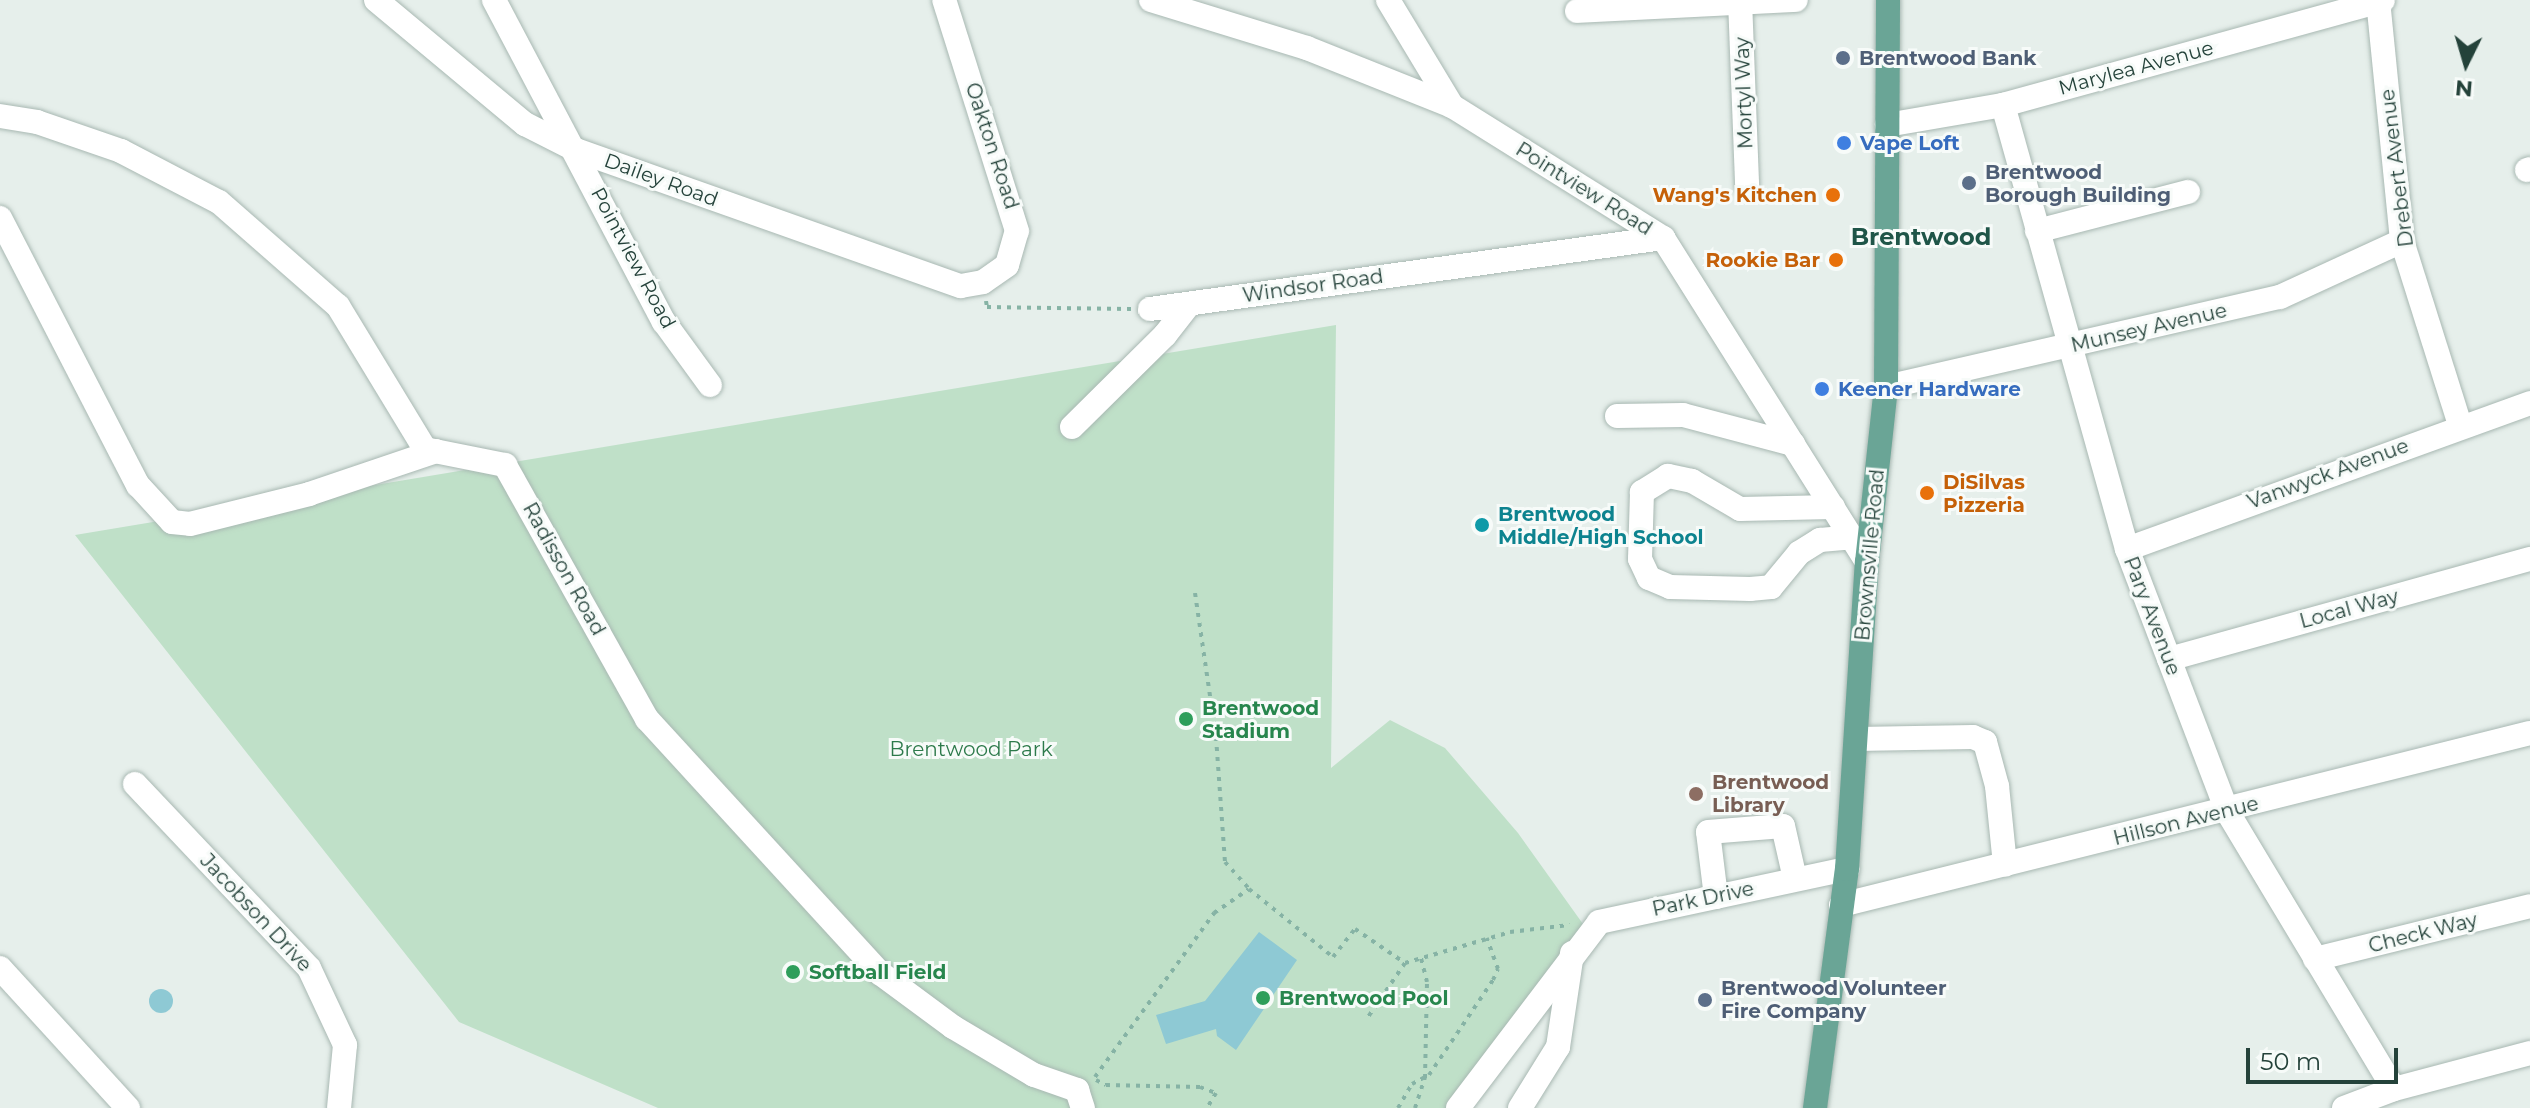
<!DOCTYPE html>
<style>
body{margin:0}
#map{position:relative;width:2530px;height:1108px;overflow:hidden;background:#e6efeb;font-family:Montserrat,sans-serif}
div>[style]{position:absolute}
.green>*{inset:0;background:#bfe0c8}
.water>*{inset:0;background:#8ec9d4}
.round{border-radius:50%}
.path>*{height:4px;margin-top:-2px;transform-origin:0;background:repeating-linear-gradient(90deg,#86b3a5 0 4px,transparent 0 10px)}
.roads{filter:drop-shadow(0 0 2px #a8b8b2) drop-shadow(0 0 2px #a8b8b2)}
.minor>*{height:24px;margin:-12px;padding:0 12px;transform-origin:12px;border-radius:12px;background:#fff}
.major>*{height:24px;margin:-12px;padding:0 12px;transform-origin:12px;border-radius:12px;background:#6aa596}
.dots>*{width:22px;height:22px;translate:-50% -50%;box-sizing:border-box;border:4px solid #f7fbf9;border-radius:50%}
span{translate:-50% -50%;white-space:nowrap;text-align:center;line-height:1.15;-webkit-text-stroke:6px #f7fbf9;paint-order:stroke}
.service-label{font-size:20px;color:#4e5e75;font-weight:700}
.left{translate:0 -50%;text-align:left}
.street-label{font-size:20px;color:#24423a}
.shop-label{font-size:20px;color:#366cbe;font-weight:700}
.food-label{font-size:20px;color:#c56008;font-weight:700}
.right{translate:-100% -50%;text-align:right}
.culture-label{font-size:20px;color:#0d838f;font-weight:700}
.leisure-label{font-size:20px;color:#27864d;font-weight:700}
.park-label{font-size:20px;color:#2d7a4b}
.education-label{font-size:20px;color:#785e54;font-weight:700}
.quarter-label{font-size:24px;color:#1f5548;font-weight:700}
.north{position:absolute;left:2426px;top:24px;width:80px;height:80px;-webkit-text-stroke:6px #f7fbf9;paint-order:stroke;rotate:185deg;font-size:22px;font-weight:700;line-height:32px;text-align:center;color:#24423a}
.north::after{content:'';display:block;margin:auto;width:28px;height:36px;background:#24423a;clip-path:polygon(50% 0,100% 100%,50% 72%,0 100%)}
.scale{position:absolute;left:2246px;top:1048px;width:152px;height:36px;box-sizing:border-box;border:4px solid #24423a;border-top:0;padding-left:10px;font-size:24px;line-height:28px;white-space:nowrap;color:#24423a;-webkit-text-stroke:6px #f7fbf9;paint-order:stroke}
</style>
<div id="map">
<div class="green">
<i style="clip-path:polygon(1336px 325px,1331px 768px,1390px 720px,1445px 748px,1518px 833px,1588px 931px,1451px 1108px,658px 1108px,459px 1022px,75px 535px)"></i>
</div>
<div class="water">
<i style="clip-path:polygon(1259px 932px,1297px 960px,1236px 1050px,1217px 1036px,1216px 1029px,1166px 1044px,1156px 1015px,1205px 1001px)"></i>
<i class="round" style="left:149px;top:989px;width:24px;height:24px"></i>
</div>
<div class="path">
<i style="left:986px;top:301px;width:6px;rotate:81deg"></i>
<i style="left:987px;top:307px;width:144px;rotate:0.8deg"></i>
<i style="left:1195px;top:593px;width:146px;rotate:81.7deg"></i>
<i style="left:1216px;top:737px;width:125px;rotate:85.9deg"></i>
<i style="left:1225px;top:862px;width:36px;rotate:48deg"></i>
<i style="left:1249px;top:889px;width:108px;rotate:39deg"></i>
<i style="left:1333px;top:957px;width:36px;rotate:-52deg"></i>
<i style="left:1355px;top:929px;width:60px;rotate:34.2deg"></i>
<i style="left:1405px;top:963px;width:69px;rotate:124.4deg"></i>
<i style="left:1405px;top:963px;width:109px;rotate:-16.4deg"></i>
<i style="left:1510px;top:932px;width:60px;rotate:-6.7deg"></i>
<i style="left:1095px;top:1077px;width:203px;rotate:-54deg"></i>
<i style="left:1214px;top:913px;width:42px;rotate:-34.4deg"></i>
<i style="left:1096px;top:1080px;width:11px;rotate:27deg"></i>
<i style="left:1106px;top:1085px;width:94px;rotate:1.2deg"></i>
<i style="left:1200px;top:1087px;width:17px;rotate:21deg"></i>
<i style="left:1216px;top:1093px;width:17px;rotate:121deg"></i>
<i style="left:1398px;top:1108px;width:28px;rotate:-60deg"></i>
<i style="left:1412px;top:1084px;width:19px;rotate:-28deg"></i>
<i style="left:1429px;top:1075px;width:115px;rotate:-56deg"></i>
<i style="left:1493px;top:980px;width:12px;rotate:-66deg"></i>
<i style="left:1498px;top:969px;width:33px;rotate:-110deg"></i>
<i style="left:1415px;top:1108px;width:32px;rotate:-72deg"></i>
<i style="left:1425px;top:1078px;width:96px;rotate:-88.8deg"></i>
<i style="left:1427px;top:982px;width:25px;rotate:-104deg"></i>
</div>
<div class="roads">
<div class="minor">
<i style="left:376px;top:0;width:194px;rotate:39.8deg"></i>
<i style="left:525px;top:124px;width:57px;rotate:27deg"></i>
<i style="left:576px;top:150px;width:408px;rotate:19.5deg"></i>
<i style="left:961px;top:286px;width:22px;rotate:-10deg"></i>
<i style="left:983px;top:282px;width:29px;rotate:-35deg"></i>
<i style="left:1007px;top:265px;width:35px;rotate:-74deg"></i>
<i style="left:1017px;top:231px;width:242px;rotate:-107.5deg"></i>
<i style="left:494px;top:0;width:364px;rotate:62.2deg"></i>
<i style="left:664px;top:322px;width:78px;rotate:53.9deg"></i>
<i style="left:1151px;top:0;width:163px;rotate:17.1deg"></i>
<i style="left:1307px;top:48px;width:156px;rotate:21.8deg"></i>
<i style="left:1452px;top:106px;width:249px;rotate:32deg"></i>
<i style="left:1663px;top:238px;width:383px;rotate:57.8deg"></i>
<i style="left:1388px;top:0;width:124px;rotate:58.9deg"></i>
<i style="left:1740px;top:0;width:186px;rotate:87.8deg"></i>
<i style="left:2378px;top:0;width:242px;rotate:84.3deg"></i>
<i style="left:2402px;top:241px;width:193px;rotate:72.5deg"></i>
<i style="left:1577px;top:11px;width:219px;rotate:-2.9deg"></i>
<i style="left:2003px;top:105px;width:461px;rotate:74.4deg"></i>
<i style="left:2127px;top:549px;width:280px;rotate:69.1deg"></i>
<i style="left:2227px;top:811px;width:324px;rotate:59deg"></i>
<i style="left:0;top:116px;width:37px;rotate:9deg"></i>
<i style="left:37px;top:122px;width:89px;rotate:19deg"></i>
<i style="left:121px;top:151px;width:110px;rotate:27.5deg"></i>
<i style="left:219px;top:202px;width:158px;rotate:41.2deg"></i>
<i style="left:338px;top:306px;width:167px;rotate:58.7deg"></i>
<i style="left:425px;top:449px;width:82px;rotate:11.3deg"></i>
<i style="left:505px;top:465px;width:291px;rotate:60.8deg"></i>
<i style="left:647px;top:719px;width:345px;rotate:47.5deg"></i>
<i style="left:880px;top:973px;width:91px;rotate:36.5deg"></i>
<i style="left:953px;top:1027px;width:94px;rotate:30.7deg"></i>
<i style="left:1034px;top:1075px;width:46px;rotate:19.2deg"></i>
<i style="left:1077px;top:1090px;width:19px;rotate:72deg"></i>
<i style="left:1887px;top:125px;width:118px;rotate:-9.8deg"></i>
<i style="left:2003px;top:105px;width:394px;rotate:-15.4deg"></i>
<i style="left:2527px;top:170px;width:3px;rotate:-18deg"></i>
<i style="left:0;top:218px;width:301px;rotate:62.7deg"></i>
<i style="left:138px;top:485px;width:50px;rotate:47.4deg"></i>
<i style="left:172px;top:522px;width:18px;rotate:6deg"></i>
<i style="left:190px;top:524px;width:123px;rotate:-14.1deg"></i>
<i style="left:309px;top:494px;width:134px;rotate:-18.7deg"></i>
<i style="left:2037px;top:231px;width:156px;rotate:-14.5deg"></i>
<i style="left:1150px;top:309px;width:518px;rotate:-7.88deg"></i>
<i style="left:1886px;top:387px;width:404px;rotate:-12.9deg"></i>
<i style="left:2280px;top:297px;width:134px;rotate:-24.7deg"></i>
<i style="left:1617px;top:416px;width:66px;rotate:-0.9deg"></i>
<i style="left:1683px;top:415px;width:114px;rotate:14.8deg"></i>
<i style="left:1072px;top:427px;width:131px;rotate:-44.7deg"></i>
<i style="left:1165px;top:335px;width:39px;rotate:-52deg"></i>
<i style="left:1833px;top:507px;width:93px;rotate:178.8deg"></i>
<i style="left:1740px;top:509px;width:56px;rotate:-149.7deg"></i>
<i style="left:1692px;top:481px;width:25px;rotate:-168deg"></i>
<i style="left:1668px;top:476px;width:31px;rotate:148deg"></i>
<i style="left:1642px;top:492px;width:67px;rotate:91.7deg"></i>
<i style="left:1640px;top:559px;width:21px;rotate:65deg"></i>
<i style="left:1649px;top:578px;width:23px;rotate:23deg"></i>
<i style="left:1670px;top:587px;width:80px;rotate:1.4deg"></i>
<i style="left:1750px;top:589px;width:21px;rotate:-5deg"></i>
<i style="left:1771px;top:587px;width:44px;rotate:-50.5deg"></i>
<i style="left:1799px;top:553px;width:25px;rotate:-32deg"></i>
<i style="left:1820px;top:540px;width:32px;rotate:-5deg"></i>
<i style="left:2127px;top:549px;width:429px;rotate:-19.9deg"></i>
<i style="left:2169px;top:659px;width:375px;rotate:-15.5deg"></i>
<i style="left:1856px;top:739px;width:117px;rotate:-1deg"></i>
<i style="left:1973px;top:737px;width:13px;rotate:23deg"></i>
<i style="left:1985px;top:742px;width:46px;rotate:74.7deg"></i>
<i style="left:1997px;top:786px;width:79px;rotate:84.2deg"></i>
<i style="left:135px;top:784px;width:253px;rotate:46.6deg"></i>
<i style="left:309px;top:968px;width:85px;rotate:64.9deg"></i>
<i style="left:345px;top:1045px;width:63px;rotate:95.4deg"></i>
<i style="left:1716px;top:897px;width:65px;rotate:-97deg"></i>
<i style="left:1708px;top:832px;width:75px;rotate:-4.6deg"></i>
<i style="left:1783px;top:826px;width:54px;rotate:77.2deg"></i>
<i style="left:1841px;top:905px;width:710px;rotate:-14.02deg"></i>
<i style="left:2315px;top:959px;width:221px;rotate:-13.8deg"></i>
<i style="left:0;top:968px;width:190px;rotate:47.6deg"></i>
<i style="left:1458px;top:1108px;width:233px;rotate:-52.8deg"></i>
<i style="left:1599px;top:922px;width:254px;rotate:-12.1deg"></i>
<i style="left:1520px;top:1108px;width:72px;rotate:-58.1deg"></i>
<i style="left:1558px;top:1047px;width:95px;rotate:-81.5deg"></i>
<i style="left:2344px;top:1108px;width:53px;rotate:-20.8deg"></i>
<i style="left:2394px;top:1089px;width:141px;rotate:-14.8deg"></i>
</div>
<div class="major">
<i style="left:1815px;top:1108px;width:241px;rotate:-82.4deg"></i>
<i style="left:1847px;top:869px;width:308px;rotate:-86.3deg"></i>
<i style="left:1867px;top:562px;width:176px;rotate:-83.8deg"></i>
<i style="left:1886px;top:387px;width:387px;rotate:-89.7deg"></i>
</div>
</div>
<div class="dots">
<i style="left:1843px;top:58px;background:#5c6f8a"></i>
<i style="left:1844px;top:143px;background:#3f7fe0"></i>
<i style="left:1969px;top:183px;background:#5c6f8a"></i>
<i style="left:1833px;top:195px;background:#e8710a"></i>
<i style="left:1836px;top:260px;background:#e8710a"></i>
<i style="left:1822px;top:389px;background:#3f7fe0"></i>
<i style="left:1927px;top:493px;background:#e8710a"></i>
<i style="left:1482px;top:525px;background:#0f9aa8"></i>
<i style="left:1186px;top:719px;background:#2e9e5b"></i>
<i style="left:1696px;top:794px;background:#8d6e63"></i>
<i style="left:793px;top:972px;background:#2e9e5b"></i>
<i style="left:1263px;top:998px;background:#2e9e5b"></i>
<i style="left:1705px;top:1000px;background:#5c6f8a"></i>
</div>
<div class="service-label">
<span class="left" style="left:1859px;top:58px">Brentwood Bank</span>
<span class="left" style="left:1985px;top:184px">Brentwood<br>Borough Building</span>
<span class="left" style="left:1721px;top:1000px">Brentwood Volunteer<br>Fire Company</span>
</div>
<div class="street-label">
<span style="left:2136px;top:68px;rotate:-15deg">Marylea Avenue</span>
<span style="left:1744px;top:93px;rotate:-92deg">Mortyl Way</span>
<span style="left:992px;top:146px;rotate:72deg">Oakton Road</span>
<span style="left:2397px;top:168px;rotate:-97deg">Drebert Avenue</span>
<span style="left:661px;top:180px;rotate:20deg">Dailey Road</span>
<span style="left:1584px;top:189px;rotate:32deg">Pointview Road</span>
<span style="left:633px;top:258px;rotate:62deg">Pointview Road</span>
<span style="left:1313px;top:286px;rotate:-8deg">Windsor Road</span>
<span style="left:2149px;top:328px;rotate:-13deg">Munsey Avenue</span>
<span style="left:2328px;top:474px;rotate:-20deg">Vanwyck Avenue</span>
<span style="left:1870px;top:555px;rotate:-85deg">Brownsville Road</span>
<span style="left:564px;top:569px;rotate:61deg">Radisson Road</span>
<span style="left:2349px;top:609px;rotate:-15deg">Local Way</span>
<span style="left:2152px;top:616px;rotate:69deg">Pary Avenue</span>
<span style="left:2186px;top:821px;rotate:-14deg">Hillson Avenue</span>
<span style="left:1703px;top:899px;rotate:-12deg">Park Drive</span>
<span style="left:256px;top:913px;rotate:47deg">Jacobson Drive</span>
<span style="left:2423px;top:933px;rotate:-14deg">Check Way</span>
</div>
<div class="shop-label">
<span class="left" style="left:1860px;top:143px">Vape Loft</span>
<span class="left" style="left:1838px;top:389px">Keener Hardware</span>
</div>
<div class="food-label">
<span class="right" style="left:1817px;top:195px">Wang's Kitchen</span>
<span class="right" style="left:1820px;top:260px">Rookie Bar</span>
<span class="left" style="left:1943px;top:494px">DiSilvas<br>Pizzeria</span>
</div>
<div class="culture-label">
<span class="left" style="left:1498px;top:526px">Brentwood<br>Middle/High School</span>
</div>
<div class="leisure-label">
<span class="left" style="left:1202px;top:720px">Brentwood<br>Stadium</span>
<span class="left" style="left:809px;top:972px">Softball Field</span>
<span class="left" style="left:1279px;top:998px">Brentwood Pool</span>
</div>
<div class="park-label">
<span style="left:971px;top:749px">Brentwood Park</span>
</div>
<div class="education-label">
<span class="left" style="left:1712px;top:794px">Brentwood<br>Library</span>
</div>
<div class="quarter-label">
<span style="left:1921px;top:237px">Brentwood</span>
</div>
<div class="north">N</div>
<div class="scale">50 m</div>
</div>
